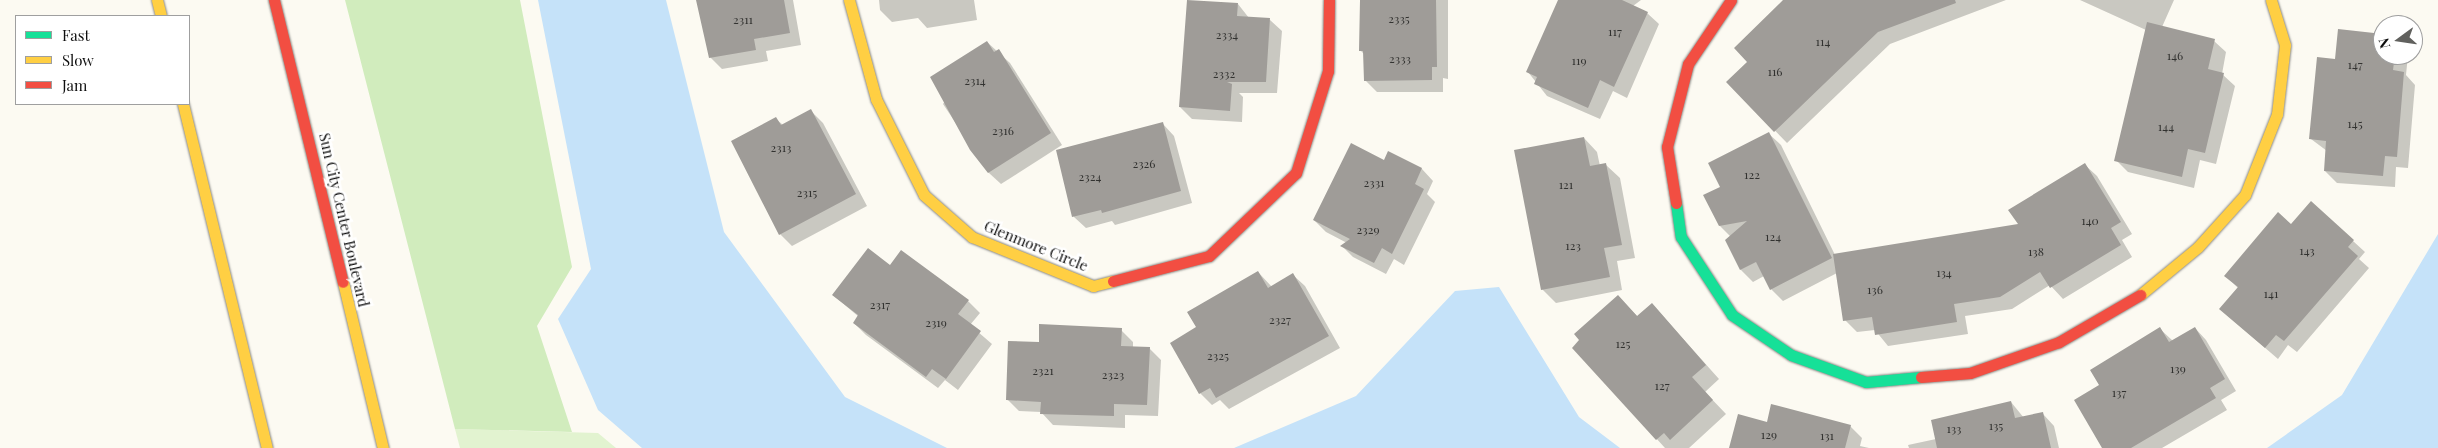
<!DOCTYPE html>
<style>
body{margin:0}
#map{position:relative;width:2438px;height:448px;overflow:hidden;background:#fcfaf2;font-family:"Playfair Display",serif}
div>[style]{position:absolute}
.green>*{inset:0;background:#e2f3d0}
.forest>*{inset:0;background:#d1ecbd}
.water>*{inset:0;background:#c5e2f9}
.shadow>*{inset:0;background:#0003}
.building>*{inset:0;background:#9f9c98}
.roads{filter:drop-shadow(0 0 1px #8c8b87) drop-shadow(0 0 1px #8c8b87)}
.fast>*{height:11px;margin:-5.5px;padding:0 5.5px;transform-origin:5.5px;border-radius:5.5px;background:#16e098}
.slow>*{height:11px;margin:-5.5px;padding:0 5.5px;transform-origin:5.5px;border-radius:5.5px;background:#ffcf43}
.jam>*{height:11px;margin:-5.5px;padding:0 5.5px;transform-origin:5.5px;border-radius:5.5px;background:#f24e42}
span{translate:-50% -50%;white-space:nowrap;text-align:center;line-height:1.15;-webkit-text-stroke:5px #fff;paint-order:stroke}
.number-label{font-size:12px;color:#323230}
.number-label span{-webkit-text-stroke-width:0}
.street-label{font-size:15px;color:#0e0e0e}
.legend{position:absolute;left:15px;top:15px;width:175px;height:90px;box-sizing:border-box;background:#fff;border:1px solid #9f9f9f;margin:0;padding:6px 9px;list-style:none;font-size:15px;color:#0e0e0e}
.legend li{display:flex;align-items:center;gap:10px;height:25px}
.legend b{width:25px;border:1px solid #9f9f9f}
.north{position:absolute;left:2373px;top:15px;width:50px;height:50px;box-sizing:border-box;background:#fff;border:1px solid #9f9f9f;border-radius:50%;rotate:256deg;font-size:14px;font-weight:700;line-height:20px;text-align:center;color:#0e0e0e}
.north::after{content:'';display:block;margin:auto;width:18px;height:22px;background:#61615e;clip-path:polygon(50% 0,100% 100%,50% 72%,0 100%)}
</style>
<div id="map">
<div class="green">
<i style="clip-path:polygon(455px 429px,598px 433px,616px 448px,460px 448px)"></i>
</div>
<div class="forest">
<i style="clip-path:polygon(345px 0,520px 0,572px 267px,537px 326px,572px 432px,455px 429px)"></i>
</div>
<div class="water">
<i style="clip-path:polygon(538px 0,666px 0,724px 232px,845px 397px,947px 448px,642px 448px,598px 410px,558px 319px,591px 269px)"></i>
<i style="clip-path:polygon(2438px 234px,2438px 448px,2267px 448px,2342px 395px)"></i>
<i style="clip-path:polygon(1499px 287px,1579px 417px,1620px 448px,1234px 448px,1356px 396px,1455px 291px)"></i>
</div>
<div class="shadow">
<i style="clip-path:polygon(699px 0,793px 0,801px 45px,766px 51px,768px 61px,722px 69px,710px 57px)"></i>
<i style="clip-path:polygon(879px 0,974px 0,977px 20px,927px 28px,918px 18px,892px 22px,880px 10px)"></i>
<i style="clip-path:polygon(1363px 0,1448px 0,1448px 79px,1443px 78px,1443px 92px,1377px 92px,1365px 80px,1364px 54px,1361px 51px)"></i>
<i style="clip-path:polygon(1559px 0,1641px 0,1633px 6px,1647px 13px,1659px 24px,1627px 98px,1613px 91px,1600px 119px,1547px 96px,1528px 72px)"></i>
<i style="clip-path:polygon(1785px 0,2006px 0,1890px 44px,1787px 143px,1728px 82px,1749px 62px)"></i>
<i style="clip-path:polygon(2080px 0,2174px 0,2162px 27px,2214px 41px,2226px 52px,2222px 74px,2235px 86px,2216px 164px,2200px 160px,2194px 188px,2128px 172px,2116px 160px,2146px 30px)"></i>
<i style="clip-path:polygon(1238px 4px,1249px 18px,1270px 20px,1282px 31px,1277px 93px,1239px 93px,1243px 97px,1242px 122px,1192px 119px,1180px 107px)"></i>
<i style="clip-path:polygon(2383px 35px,2383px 55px,2408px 55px,2406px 75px,2415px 85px,2408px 168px,2396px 167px,2395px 187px,2337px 183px,2325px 171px,2327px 151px,2311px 139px,2337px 60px)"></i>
<i style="clip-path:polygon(987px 42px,1010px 63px,1062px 145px,1001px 184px,989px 173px,943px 104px)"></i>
<i style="clip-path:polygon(811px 111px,823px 123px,867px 206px,792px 246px,780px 234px,776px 119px,783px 125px)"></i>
<i style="clip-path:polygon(1163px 124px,1174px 136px,1192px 203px,1115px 225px,1112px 221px,1086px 228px,1074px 217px,1057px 151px)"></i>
<i style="clip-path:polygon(1769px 134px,1781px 145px,1835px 255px,2020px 225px,2085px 165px,2097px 176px,2132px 234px,2122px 240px,2132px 257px,2063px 299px,2050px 285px,2012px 309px,1965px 316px,1968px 334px,1888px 346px,1875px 330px,1857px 332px,1845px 320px,1837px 273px,1783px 301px,1771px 289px,1764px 276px,1753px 282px,1741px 270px,1727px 240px,1731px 237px,1720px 226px,1722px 187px)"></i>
<i style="clip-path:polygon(1584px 138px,1597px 152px,1600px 166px,1606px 165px,1620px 178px,1635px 258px,1617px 261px,1622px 290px,1556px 303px,1542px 289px)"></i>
<i style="clip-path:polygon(1389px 153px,1422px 169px,1433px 181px,1427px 194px,1435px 202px,1404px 265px,1394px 259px,1386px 274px,1353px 257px,1342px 246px,1347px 243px,1326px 232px,1314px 220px,1385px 161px)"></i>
<i style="clip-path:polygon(2291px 225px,2353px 241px,2365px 252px,2359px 259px,2369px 268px,2297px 352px,2288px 345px,2278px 359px,2220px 309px,2238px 288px,2226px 276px)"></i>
<i style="clip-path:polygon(891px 267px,968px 301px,980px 313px,970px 325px,992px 344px,958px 390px,945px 380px,938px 388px,866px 335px,854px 323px,859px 317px,833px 295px)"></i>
<i style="clip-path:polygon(1258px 272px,1272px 287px,1293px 275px,1305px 286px,1340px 348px,1229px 409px,1220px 400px,1212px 405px,1200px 393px,1197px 328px)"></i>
<i style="clip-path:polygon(1618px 296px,1638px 317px,1652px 304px,1719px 379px,1705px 392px,1726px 414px,1689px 448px,1665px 448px,1574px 348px)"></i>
<i style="clip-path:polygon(2195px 328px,2206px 340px,2236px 391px,2221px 400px,2227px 410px,2162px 448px,2104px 448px,2101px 386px,2160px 329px,2173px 341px)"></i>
<i style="clip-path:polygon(1121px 330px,1133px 342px,1133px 347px,1149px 348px,1161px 360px,1158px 416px,1125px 415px,1125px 428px,1053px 425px,1041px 412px,1019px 411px,1007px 399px,1040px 343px)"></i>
<i style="clip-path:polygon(2011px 402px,2024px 418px,2043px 414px,2054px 426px,2059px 448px,1909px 448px,1908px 445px,1936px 439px)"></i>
<i style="clip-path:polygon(1768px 424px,1850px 426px,1862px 438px,1860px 446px,1869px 448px,1730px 448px)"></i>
</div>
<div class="building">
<i style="clip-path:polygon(696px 0,784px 0,790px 33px,754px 39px,756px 50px,709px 58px)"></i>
<i style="clip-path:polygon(1187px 0,1238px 3px,1237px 16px,1270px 18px,1266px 82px,1227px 82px,1232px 84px,1230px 111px,1179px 107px)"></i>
<i style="clip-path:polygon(1360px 0,1436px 0,1437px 67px,1432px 67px,1432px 80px,1364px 81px,1363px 51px,1359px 51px)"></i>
<i style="clip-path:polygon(1558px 0,1622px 0,1648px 12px,1614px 87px,1600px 80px,1588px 108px,1534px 84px,1537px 77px,1526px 72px)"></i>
<i style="clip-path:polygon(1783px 0,1955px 0,1956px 3px,1878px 32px,1774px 132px,1726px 82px,1747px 62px,1734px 48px)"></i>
<i style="clip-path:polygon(2147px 22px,2215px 39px,2208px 69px,2224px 73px,2205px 153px,2188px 149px,2182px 177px,2114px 161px)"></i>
<i style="clip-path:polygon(2338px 29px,2383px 34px,2383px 55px,2395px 55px,2393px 70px,2404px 72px,2397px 157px,2385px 156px,2383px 176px,2324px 171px,2326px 141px,2309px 139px,2317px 57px,2335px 59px)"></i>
<i style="clip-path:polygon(987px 41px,994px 52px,999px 49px,1051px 133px,988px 173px,970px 150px,930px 77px)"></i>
<i style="clip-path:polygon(811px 109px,856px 194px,779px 235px,731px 141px,776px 117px,781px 125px)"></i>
<i style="clip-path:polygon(1163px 122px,1181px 191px,1102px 213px,1101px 210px,1072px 217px,1056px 150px)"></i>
<i style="clip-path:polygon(1769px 132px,1832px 258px,1770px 290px,1756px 262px,1740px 270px,1725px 240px,1747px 221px,1719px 226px,1703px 195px,1720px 187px,1708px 163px)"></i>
<i style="clip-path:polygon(1584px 137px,1590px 166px,1606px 163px,1622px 245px,1604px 248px,1610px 277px,1541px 290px,1514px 150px)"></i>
<i style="clip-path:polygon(1351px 143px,1384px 160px,1388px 151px,1422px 168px,1415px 184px,1424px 189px,1392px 254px,1382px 248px,1374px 263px,1340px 246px,1350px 239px,1313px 220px)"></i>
<i style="clip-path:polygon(2085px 163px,2121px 222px,2111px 228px,2121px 245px,2050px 288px,2040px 272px,2000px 297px,1954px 304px,1957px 322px,1875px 335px,1872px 317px,1843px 321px,1833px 254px,2018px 224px,2008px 210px)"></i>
<i style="clip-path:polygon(2311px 201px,2354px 240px,2348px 247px,2358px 256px,2284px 341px,2276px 335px,2265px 348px,2219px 309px,2238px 287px,2224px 276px,2278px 212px,2291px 224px)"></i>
<i style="clip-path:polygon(868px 248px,890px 265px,901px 250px,969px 300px,958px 314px,981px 331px,946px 379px,932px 369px,926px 377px,853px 323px,858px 315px,832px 295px)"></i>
<i style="clip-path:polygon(1258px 271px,1268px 288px,1293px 273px,1329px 336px,1216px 398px,1210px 388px,1199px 394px,1170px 343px,1196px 327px,1187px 312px)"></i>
<i style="clip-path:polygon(1618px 295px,1637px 316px,1652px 303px,1706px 365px,1692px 377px,1713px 400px,1670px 440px,1664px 433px,1656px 440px,1572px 348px,1579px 340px,1574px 334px)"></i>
<i style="clip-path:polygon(1039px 324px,1122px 328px,1121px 346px,1150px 347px,1147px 405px,1114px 404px,1114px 416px,1040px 414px,1041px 402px,1006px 400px,1008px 341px,1039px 342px)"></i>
<i style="clip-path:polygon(2160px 327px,2169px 342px,2195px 327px,2225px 379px,2210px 388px,2216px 398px,2131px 448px,2102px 448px,2074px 400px,2099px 385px,2090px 370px)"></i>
<i style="clip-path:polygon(2011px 401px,2015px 418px,2043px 412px,2051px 448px,1937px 448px,1931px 420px)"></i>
<i style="clip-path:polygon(1771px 404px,1851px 425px,1845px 448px,1729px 448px,1738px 414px,1767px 422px)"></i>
</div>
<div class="roads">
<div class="fast">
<i style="left:1676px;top:203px;width:34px;rotate:82deg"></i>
<i style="left:1681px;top:237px;width:93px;rotate:56.8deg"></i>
<i style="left:1732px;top:315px;width:71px;rotate:34.1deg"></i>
<i style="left:1791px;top:355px;width:80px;rotate:19.8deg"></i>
<i style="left:1866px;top:382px;width:55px;rotate:-5.2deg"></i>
</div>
<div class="slow">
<i style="left:157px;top:0;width:16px;rotate:76deg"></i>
<i style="left:849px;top:0;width:103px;rotate:74.7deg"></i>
<i style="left:876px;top:99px;width:107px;rotate:63.4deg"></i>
<i style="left:924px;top:195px;width:64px;rotate:41.2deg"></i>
<i style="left:972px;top:237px;width:131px;rotate:22deg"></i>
<i style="left:1093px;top:286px;width:21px;rotate:-14deg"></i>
<i style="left:183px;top:104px;width:354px;rotate:76.3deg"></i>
<i style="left:343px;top:282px;width:171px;rotate:76.5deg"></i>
<i style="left:2140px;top:295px;width:75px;rotate:-39.6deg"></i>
<i style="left:2198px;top:247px;width:70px;rotate:-47.9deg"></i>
<i style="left:2245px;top:195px;width:87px;rotate:-68.4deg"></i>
<i style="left:2277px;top:114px;width:69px;rotate:-83.4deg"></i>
<i style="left:2285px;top:45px;width:47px;rotate:-107.3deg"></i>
</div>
<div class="jam">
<i style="left:274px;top:0;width:290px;rotate:76.3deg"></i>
<i style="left:1676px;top:203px;width:57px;rotate:-99.1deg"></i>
<i style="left:1667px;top:147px;width:86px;rotate:-75.8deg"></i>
<i style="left:1688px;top:64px;width:77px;rotate:-56.1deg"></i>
<i style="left:1113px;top:281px;width:99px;rotate:-14.6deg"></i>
<i style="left:1209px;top:256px;width:120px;rotate:-43.7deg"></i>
<i style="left:1296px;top:173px;width:107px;rotate:-72.6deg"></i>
<i style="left:1328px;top:71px;width:71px;rotate:-89.2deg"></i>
<i style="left:1921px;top:377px;width:49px;rotate:-4.7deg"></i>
<i style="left:1970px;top:373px;width:94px;rotate:-19.2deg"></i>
<i style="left:2059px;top:342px;width:94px;rotate:-30.1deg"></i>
</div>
</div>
<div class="number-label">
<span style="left:1399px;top:19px">2335</span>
<span style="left:743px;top:20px">2311</span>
<span style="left:1615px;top:32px">117</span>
<span style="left:1227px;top:35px">2334</span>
<span style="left:1823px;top:42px">114</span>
<span style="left:2175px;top:56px">146</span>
<span style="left:1400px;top:59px">2333</span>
<span style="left:1579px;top:61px">119</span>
<span style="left:2355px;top:65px">147</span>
<span style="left:1775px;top:72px">116</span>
<span style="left:1224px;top:74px">2332</span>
<span style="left:975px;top:81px">2314</span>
<span style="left:2355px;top:124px">145</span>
<span style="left:2166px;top:127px">144</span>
<span style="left:1003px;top:131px">2316</span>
<span style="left:781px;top:148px">2313</span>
<span style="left:1144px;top:164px">2326</span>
<span style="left:1752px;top:175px">122</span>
<span style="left:1090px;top:177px">2324</span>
<span style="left:1374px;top:183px">2331</span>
<span style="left:1566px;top:185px">121</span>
<span style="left:807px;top:193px">2315</span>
<span style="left:2090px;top:221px">140</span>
<span style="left:1368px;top:230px">2329</span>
<span style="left:1773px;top:237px">124</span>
<span style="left:1573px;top:246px">123</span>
<span style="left:2307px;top:251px">143</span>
<span style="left:2036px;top:252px">138</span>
<span style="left:1944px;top:273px">134</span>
<span style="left:1875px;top:290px">136</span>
<span style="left:2271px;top:294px">141</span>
<span style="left:880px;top:305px">2317</span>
<span style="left:1280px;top:320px">2327</span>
<span style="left:936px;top:323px">2319</span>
<span style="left:1623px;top:344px">125</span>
<span style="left:1218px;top:356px">2325</span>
<span style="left:2178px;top:369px">139</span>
<span style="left:1043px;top:371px">2321</span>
<span style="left:1113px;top:375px">2323</span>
<span style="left:1662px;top:386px">127</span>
<span style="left:2119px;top:393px">137</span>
<span style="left:1996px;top:426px">135</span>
<span style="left:1954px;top:429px">133</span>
<span style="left:1769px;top:435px">129</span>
<span style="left:1827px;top:436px">131</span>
</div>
<div class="street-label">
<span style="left:344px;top:220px;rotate:77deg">Sun City Center Boulevard</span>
<span style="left:1036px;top:246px;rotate:22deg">Glenmore Circle</span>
</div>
<ul class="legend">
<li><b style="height:6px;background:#16e098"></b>Fast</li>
<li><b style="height:6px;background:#ffcf43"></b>Slow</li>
<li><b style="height:6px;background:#f24e42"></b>Jam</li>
</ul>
<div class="north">N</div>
</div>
